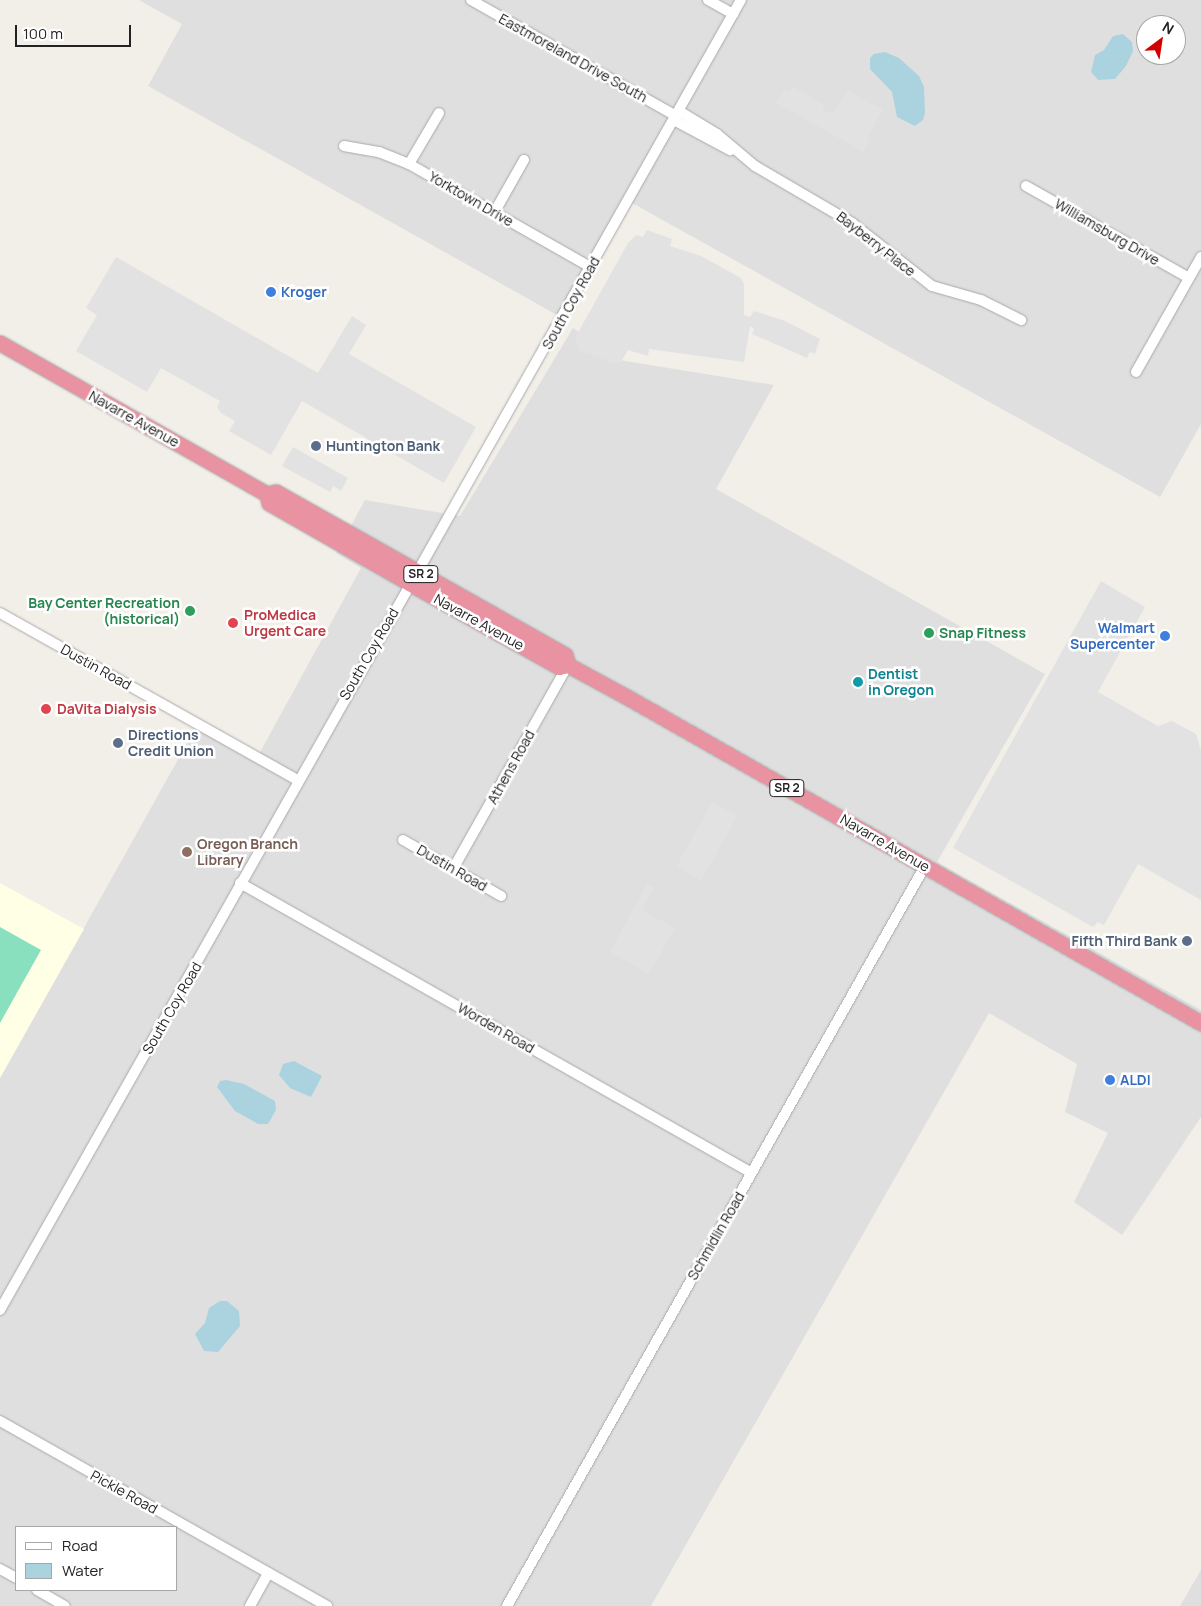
<!DOCTYPE html>
<style>
body{margin:0}
#map{position:relative;width:1201px;height:1606px;overflow:hidden;background:#f2efe9;font-family:Manrope,sans-serif}
div>[style]{position:absolute}
.residential>*{inset:0;background:#e0dfdf}
.education>*{inset:0;background:#ffffe5}
.pitch>*{inset:0;background:#88e0be}
.parking>*{inset:0;background:#e2e2e2;transform-origin:0 0}
.water>*{inset:0;background:#aad3df}
.roads{filter:drop-shadow(0 0 1px #a9a9a9) drop-shadow(0 0 1px #a9a9a9)}
.minor>*{height:10px;margin:-5px;padding:0 5px;transform-origin:5px;border-radius:5px;background:#fff}
.highway>*{height:15px;margin:-7.5px;padding:0 7.5px;transform-origin:7.5px;border-radius:7.5px;background:#e892a2}
.dots>*{width:14px;height:14px;translate:-50% -50%;box-sizing:border-box;border:2px solid #fff;border-radius:50%}
span{translate:-50% -50%;white-space:nowrap;text-align:center;line-height:1.15;-webkit-text-stroke:5px #fff;paint-order:stroke}
.shield-label span{padding:1px 4px;background:#fff;border:1px solid;border-radius:4px;-webkit-text-stroke-width:0}
.shield-label{font-size:12px;color:#222;font-weight:700}
.street-label{font-size:14px;color:#222}
.shop-label{font-size:14px;color:#366cbe;font-weight:700}
.left{translate:0 -50%;text-align:left}
.right{translate:-100% -50%;text-align:right}
.service-label{font-size:14px;color:#4e5e75;font-weight:700}
.leisure-label{font-size:14px;color:#27864d;font-weight:700}
.health-label{font-size:14px;color:#be3a42;font-weight:700}
.culture-label{font-size:14px;color:#0d838f;font-weight:700}
.education-label{font-size:14px;color:#785e54;font-weight:700}
.legend{position:absolute;left:15px;top:1526px;width:162px;height:65px;box-sizing:border-box;background:#fff;border:1px solid #a7a7a7;margin:0;padding:6px 9px;list-style:none;font-size:15px;color:#222}
.legend li{display:flex;align-items:center;gap:10px;height:25px}
.legend b{width:25px;border:1px solid #a7a7a7}
.north{position:absolute;left:1136px;top:15px;width:50px;height:50px;box-sizing:border-box;background:#fff;border:1px solid #a7a7a7;border-radius:50%;rotate:31deg;font-size:14px;font-weight:700;line-height:20px;text-align:center;color:#222}
.north::after{content:'';display:block;margin:auto;width:18px;height:22px;background:#d40000;clip-path:polygon(50% 0,100% 100%,50% 72%,0 100%)}
.scale{position:absolute;left:15px;top:25px;width:116px;height:22px;box-sizing:border-box;border:2px solid #222;border-top:0;padding-left:6px;font-size:15px;line-height:18px;white-space:nowrap;color:#222;-webkit-text-stroke:4px #fff;paint-order:stroke}
</style>
<div id="map">
<div class="residential">
<i style="clip-path:polygon(evenodd,139px 0,1201px 0,1201px 424px,1160px 497px,632px 203px,566px 320px,148px 86px,182px 24px,139px 0,1146px 25px,1176px 25px,1176px 55px,1146px 55px,1146px 25px)"></i>
<i style="clip-path:polygon(evenodd,573px 328px,619px 360px,774px 385px,716px 489px,1045px 674px,937px 862px,1201px 1010px,1201px 1117px,1122px 1235px,1074px 1202px,1108px 1133px,1065px 1112px,1077px 1064px,989px 1013px,651px 1606px,0 1606px,0 1078px,199px 722px,259px 754px,361px 568px,336px 553px,365px 500px,460px 516px,573px 328px,16px 1527px,176px 1527px,176px 1590px,16px 1590px,16px 1527px)"></i>
<i style="clip-path:polygon(1201px 1570px,1201px 1606px,1180px 1606px)"></i>
</div>
<div class="education">
<i style="clip-path:polygon(0 883px,84px 929px,0 1078px)"></i>
</div>
<div class="pitch">
<i style="clip-path:polygon(0 927px,41px 950px,0 1023px)"></i>
</div>
<div class="parking">
<i style="clip-path:polygon(793px 87px,825px 105px,822px 110px,827px 113px,834px 112px,847px 90px,883px 110px,867px 138px,870px 140px,864px 152px,776px 103px,784px 89px,790px 92px)"></i>
<i style="clip-path:polygon(647px 230px,672px 239px,670px 246px,701px 256px,741px 278px,744px 284px,744px 315px,750px 317px,754px 311px,785px 321px,820px 339px,815px 354px,810px 352px,807px 358px,752px 334px,754px 329px,750px 326px,744px 362px,649px 349px,648px 356px,628px 350px,621px 362px,614px 363px,579px 351px,575px 338px,628px 243px,636px 235px,643px 237px)"></i>
<i style="clip-path:polygon(116px 257px,318px 373px,352px 316px,366px 325px,349px 354px,476px 427px,444px 483px,302px 401px,271px 455px,229px 431px,235px 421px,221px 413px,217px 407px,220px 401px,161px 368px,147px 392px,76px 351px,97px 315px,86px 308px)"></i>
<i style="clip-path:polygon(293px 447px,348px 478px,341px 491px,333px 486px,330px 492px,282px 466px)"></i>
<i style="clip-path:polygon(1101px 581px,1145px 607px,1098px 692px,1158px 726px,1172px 721px,1196px 734px,1201px 751px,1201px 900px,1138px 864px,1104px 925px,1098px 922px,1093px 927px,953px 848px)"></i>
<i style="left:712px;top:802px;width:29px;height:74px;rotate:29deg"></i>
<i style="clip-path:polygon(647px 884px,654px 887px,642px 910px,675px 928px,649px 974px,610px 952px)"></i>
</div>
<div class="water">
<i style="clip-path:polygon(1123px 34px,1132px 42px,1133px 51px,1126px 66px,1115px 79px,1098px 80px,1091px 72px,1095px 55px,1104px 50px,1113px 36px)"></i>
<i style="clip-path:polygon(885px 52px,899px 58px,919px 76px,924px 87px,925px 113px,923px 120px,915px 126px,897px 117px,892px 92px,870px 69px,870px 58px,874px 54px)"></i>
<i style="clip-path:polygon(294px 1061px,322px 1076px,311px 1097px,290px 1088px,279px 1075px,283px 1064px)"></i>
<i style="clip-path:polygon(226px 1080px,244px 1084px,275px 1101px,276px 1110px,268px 1124px,258px 1124px,235px 1111px,217px 1087px,220px 1081px)"></i>
<i style="clip-path:polygon(220px 1301px,227px 1301px,239px 1311px,240px 1326px,218px 1352px,204px 1351px,195px 1334px,205px 1323px,209px 1308px)"></i>
</div>
<div class="roads">
<div class="minor">
<i style="left:471px;top:0;width:236px;rotate:29.5deg"></i>
<i style="left:708px;top:0;width:29px;rotate:29deg"></i>
<i style="left:679px;top:111px;width:44px;rotate:31.2deg"></i>
<i style="left:717px;top:134px;width:50px;rotate:40.1deg"></i>
<i style="left:755px;top:166px;width:113px;rotate:30.4deg"></i>
<i style="left:852px;top:223px;width:102px;rotate:38.2deg"></i>
<i style="left:932px;top:286px;width:51px;rotate:15.9deg"></i>
<i style="left:981px;top:300px;width:45px;rotate:26.6deg"></i>
<i style="left:674px;top:120px;width:64px;rotate:28.2deg"></i>
<i style="left:344px;top:146px;width:36px;rotate:10deg"></i>
<i style="left:379px;top:152px;width:32px;rotate:22deg"></i>
<i style="left:409px;top:164px;width:210px;rotate:29.6deg"></i>
<i style="left:409px;top:164px;width:59px;rotate:-59.5deg"></i>
<i style="left:1026px;top:186px;width:187px;rotate:29.4deg"></i>
<i style="left:494px;top:213px;width:61px;rotate:-60.5deg"></i>
<i style="left:1136px;top:372px;width:132px;rotate:-60.5deg"></i>
<i style="left:0;top:613px;width:341px;rotate:29.3deg"></i>
<i style="left:403px;top:840px;width:113px;rotate:29.7deg"></i>
<i style="left:453px;top:869px;width:234px;rotate:-60.6deg"></i>
<i style="left:240px;top:883px;width:588px;rotate:29.53deg"></i>
<i style="left:0;top:1310px;width:1505px;rotate:-60.51deg"></i>
<i style="left:0;top:1421px;width:376px;rotate:29.5deg"></i>
<i style="left:0;top:1569px;width:18px;rotate:29deg"></i>
<i style="left:37px;top:1590px;width:32px;rotate:30deg"></i>
<i style="left:250px;top:1606px;width:38px;rotate:-61deg"></i>
<i style="left:507px;top:1606px;width:850px;rotate:-60.54deg"></i>
</div>
<div class="highway">
<i style="left:0;top:343px;width:307px;rotate:29.5deg"></i>
<i style="left:267px;top:494px;width:9px;rotate:-13deg"></i>
<i style="left:276px;top:492px;width:332px;rotate:29.4deg"></i>
<i style="left:565px;top:655px;width:10px;rotate:73deg"></i>
<i style="left:267px;top:494px;width:9px;rotate:77deg"></i>
<i style="left:269px;top:503px;width:161px;rotate:29.7deg"></i>
<i style="left:409px;top:583px;width:172px;rotate:29.2deg"></i>
<i style="left:559px;top:667px;width:9px;rotate:-13deg"></i>
<i style="left:568px;top:665px;width:67px;rotate:28.5deg"></i>
<i style="left:627px;top:697px;width:660px;rotate:29.59deg"></i>
</div>
</div>
<div class="dots">
<i style="left:271px;top:292px;background:#3f7fe0"></i>
<i style="left:316px;top:446px;background:#5c6f8a"></i>
<i style="left:190px;top:611px;background:#2e9e5b"></i>
<i style="left:233px;top:623px;background:#e0444e"></i>
<i style="left:929px;top:633px;background:#2e9e5b"></i>
<i style="left:1165px;top:636px;background:#3f7fe0"></i>
<i style="left:858px;top:682px;background:#0f9aa8"></i>
<i style="left:46px;top:709px;background:#e0444e"></i>
<i style="left:118px;top:743px;background:#5c6f8a"></i>
<i style="left:187px;top:852px;background:#8d6e63"></i>
<i style="left:1187px;top:941px;background:#5c6f8a"></i>
<i style="left:1110px;top:1080px;background:#3f7fe0"></i>
</div>
<div class="shield-label">
<span style="left:421px;top:574px">SR 2</span>
<span style="left:787px;top:788px">SR 2</span>
</div>
<div class="street-label">
<span style="left:573px;top:58px;rotate:29deg">Eastmoreland Drive South</span>
<span style="left:471px;top:199px;rotate:30deg">Yorktown Drive</span>
<span style="left:1107px;top:232px;rotate:30deg">Williamsburg Drive</span>
<span style="left:876px;top:244px;rotate:38deg">Bayberry Place</span>
<span style="left:571px;top:303px;rotate:-61deg">South Coy Road</span>
<span style="left:134px;top:419px;rotate:29deg">Navarre Avenue</span>
<span style="left:479px;top:622px;rotate:29deg">Navarre Avenue</span>
<span style="left:369px;top:654px;rotate:-60deg">South Coy Road</span>
<span style="left:96px;top:667px;rotate:29deg">Dustin Road</span>
<span style="left:511px;top:767px;rotate:-61deg">Athens Road</span>
<span style="left:885px;top:843px;rotate:30deg">Navarre Avenue</span>
<span style="left:452px;top:868px;rotate:30deg">Dustin Road</span>
<span style="left:172px;top:1008px;rotate:-60deg">South Coy Road</span>
<span style="left:496px;top:1028px;rotate:30deg">Worden Road</span>
<span style="left:716px;top:1236px;rotate:-60deg">Schmidlin Road</span>
<span style="left:124px;top:1492px;rotate:29deg">Pickle Road</span>
</div>
<div class="shop-label">
<span class="left" style="left:281px;top:292px">Kroger</span>
<span class="right" style="left:1155px;top:636px">Walmart<br>Supercenter</span>
<span class="left" style="left:1120px;top:1080px">ALDI</span>
</div>
<div class="service-label">
<span class="left" style="left:326px;top:446px">Huntington Bank</span>
<span class="left" style="left:128px;top:743px">Directions<br>Credit Union</span>
<span class="right" style="left:1177px;top:941px">Fifth Third Bank</span>
</div>
<div class="leisure-label">
<span class="right" style="left:180px;top:611px">Bay Center Recreation<br>(historical)</span>
<span class="left" style="left:939px;top:633px">Snap Fitness</span>
</div>
<div class="health-label">
<span class="left" style="left:244px;top:623px">ProMedica<br>Urgent Care</span>
<span class="left" style="left:57px;top:709px">DaVita Dialysis</span>
</div>
<div class="culture-label">
<span class="left" style="left:868px;top:682px">Dentist<br>in Oregon</span>
</div>
<div class="education-label">
<span class="left" style="left:197px;top:852px">Oregon Branch<br>Library</span>
</div>
<ul class="legend">
<li><b style="height:6px;background:#fff"></b>Road</li>
<li><b style="height:14px;background:#aad3df"></b>Water</li>
</ul>
<div class="north">N</div>
<div class="scale">100 m</div>
</div>
